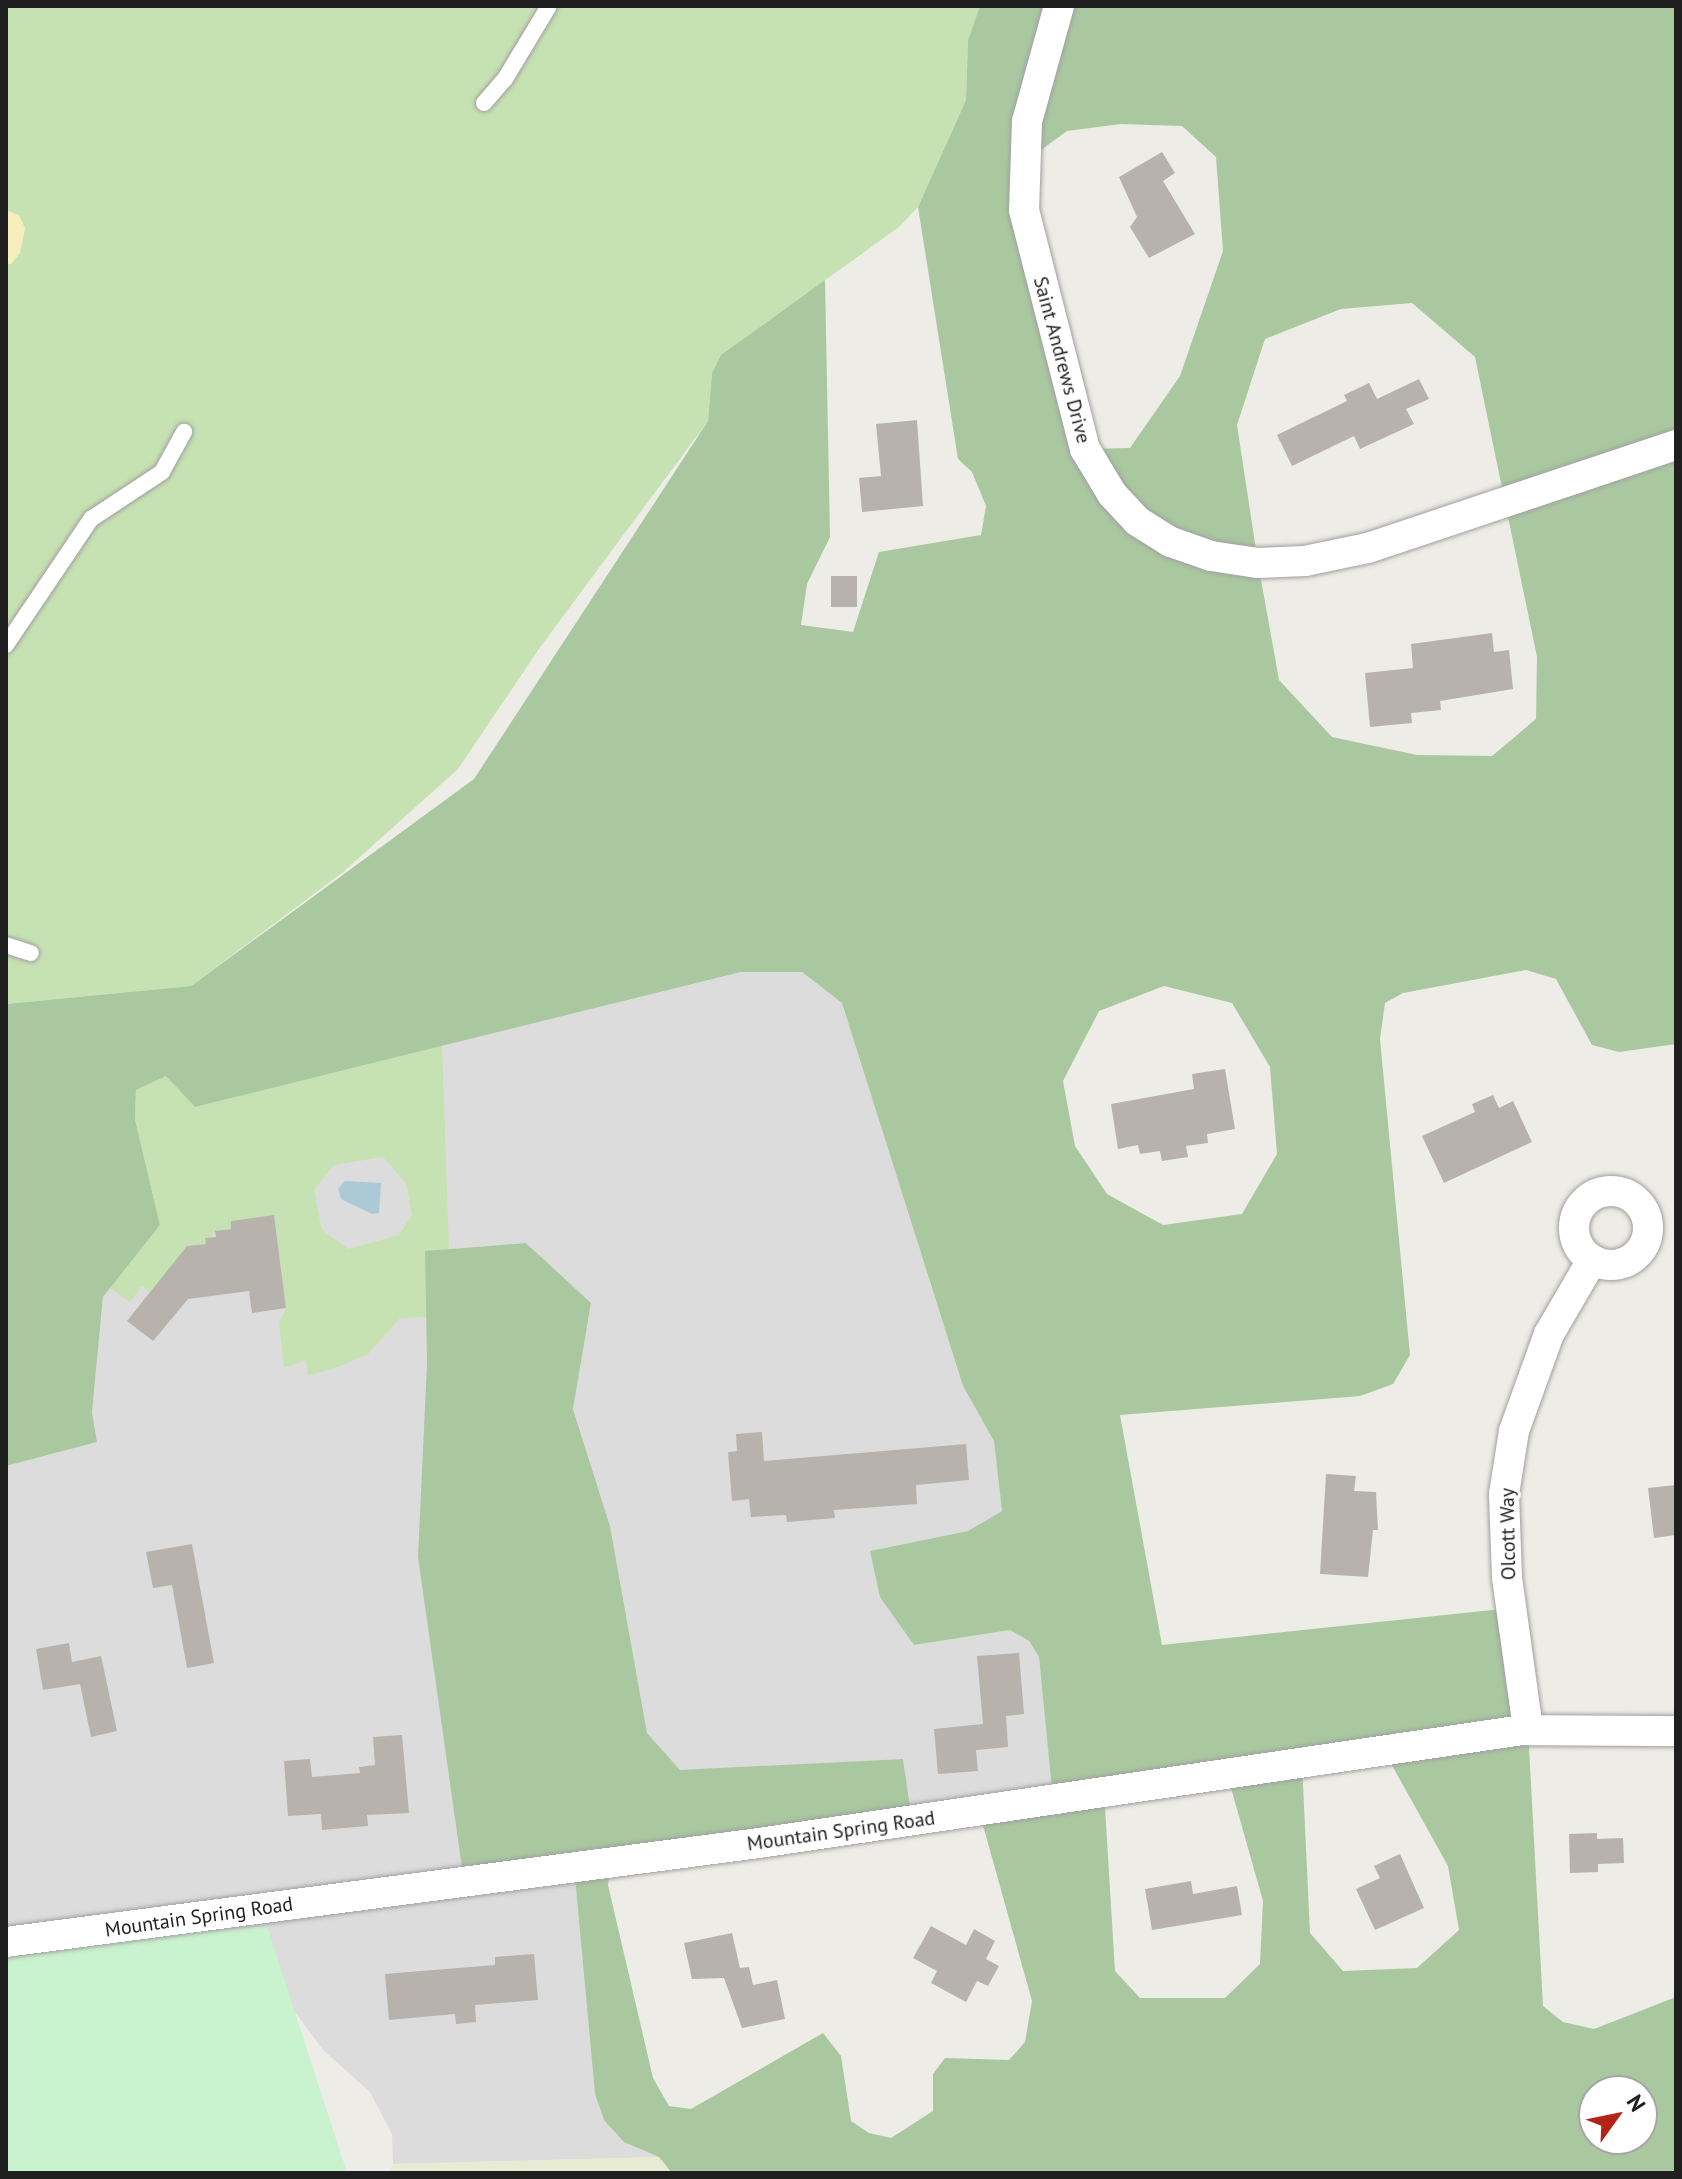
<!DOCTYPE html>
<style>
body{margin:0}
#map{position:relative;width:1682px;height:2179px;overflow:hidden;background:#eeece6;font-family:"PT Sans",sans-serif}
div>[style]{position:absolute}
.residential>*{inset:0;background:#dcdcdc}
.farmland>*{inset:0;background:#e7ebd4}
.grass>*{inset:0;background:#c7e2b2}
.forest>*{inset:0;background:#a9c8a0}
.sand>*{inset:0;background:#f6eebc}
.park>*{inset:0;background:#c8f3ce}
.water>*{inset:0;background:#accad6}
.building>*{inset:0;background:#b7b2ac;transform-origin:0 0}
.roads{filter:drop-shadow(0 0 2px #a0a0a0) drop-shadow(0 0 2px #a0a0a0)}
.lane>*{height:16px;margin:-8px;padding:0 8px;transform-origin:8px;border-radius:8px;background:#fff}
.street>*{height:30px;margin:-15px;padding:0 15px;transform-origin:15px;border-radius:15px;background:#fff}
.street>.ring{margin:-15px;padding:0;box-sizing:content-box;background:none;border:30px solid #fff;border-radius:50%}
span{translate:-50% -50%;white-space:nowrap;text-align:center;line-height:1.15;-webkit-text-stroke:6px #fff;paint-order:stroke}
.street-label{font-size:20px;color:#1f1f1f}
.frame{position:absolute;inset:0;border:8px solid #1f1f1f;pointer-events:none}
.north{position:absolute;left:1578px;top:2075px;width:80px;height:80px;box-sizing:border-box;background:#fff;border:2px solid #a5a5a5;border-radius:50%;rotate:57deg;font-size:22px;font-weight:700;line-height:32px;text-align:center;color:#1f1f1f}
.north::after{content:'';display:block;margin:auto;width:28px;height:36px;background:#b52218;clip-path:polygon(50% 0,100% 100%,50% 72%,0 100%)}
</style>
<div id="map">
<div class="residential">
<i style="clip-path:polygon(741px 972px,802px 972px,842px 1003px,963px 1386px,994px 1440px,1002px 1511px,968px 1531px,870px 1551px,914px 1645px,1010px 1630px,1029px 1641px,1039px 1657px,1054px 1799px,912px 1820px,903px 1759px,680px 1771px,647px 1733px,610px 1526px,573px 1408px,591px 1303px,526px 1243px,426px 1251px,427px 1364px,574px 1867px,595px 2094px,624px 2142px,659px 2157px,393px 2164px,392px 2134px,370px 2092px,323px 2050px,252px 1953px,6px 1942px,6px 1466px,97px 1442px,92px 1412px,103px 1297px,160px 1225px,195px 1107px)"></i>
</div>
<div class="farmland">
<i style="clip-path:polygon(659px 2157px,672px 2173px,389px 2173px,393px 2164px)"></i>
</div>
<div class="grass">
<i style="clip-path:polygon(6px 6px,980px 6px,968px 40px,966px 100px,918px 207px,899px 227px,721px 355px,712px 373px,708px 421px,541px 646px,458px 769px,342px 873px,191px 986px,6px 1004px)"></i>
<i style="clip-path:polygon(evenodd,442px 1046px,449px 1249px,425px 1252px,426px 1317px,400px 1318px,368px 1354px,338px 1367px,308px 1376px,306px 1360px,284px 1368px,279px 1323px,286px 1308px,274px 1215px,231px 1221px,231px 1229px,216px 1231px,206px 1244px,187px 1246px,168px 1270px,180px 1280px,151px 1293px,142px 1286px,130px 1302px,110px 1288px,160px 1225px,135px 1119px,136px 1090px,166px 1075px,195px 1107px,442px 1046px,383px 1157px,406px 1183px,412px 1215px,399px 1235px,348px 1249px,322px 1230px,314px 1190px,334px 1165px,383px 1157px)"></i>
</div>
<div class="forest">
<i style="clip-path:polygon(evenodd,980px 6px,1676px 6px,1676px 1044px,1619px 1052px,1592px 1045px,1556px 979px,1526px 970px,1403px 993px,1385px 1003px,1380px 1039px,1410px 1355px,1393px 1384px,1360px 1396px,1120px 1415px,1162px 1645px,1511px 1608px,1528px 1729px,1543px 2006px,1563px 2022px,1594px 2029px,1676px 1997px,1676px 2173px,672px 2173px,659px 2157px,624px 2142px,604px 2120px,595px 2094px,574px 1867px,464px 1882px,418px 1557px,427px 1364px,425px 1251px,526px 1243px,591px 1303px,573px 1409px,610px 1526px,647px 1733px,680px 1770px,903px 1759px,912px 1820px,610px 1873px,608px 1885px,653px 2078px,669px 2106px,691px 2109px,823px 2033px,841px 2056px,851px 2121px,869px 2133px,891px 2138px,933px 2111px,933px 2074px,945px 2058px,1009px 2060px,1025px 2042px,1032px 2001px,979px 1811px,1053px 1799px,1039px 1657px,1029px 1641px,1010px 1630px,914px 1645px,880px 1597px,870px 1551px,968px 1531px,1002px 1511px,994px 1441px,963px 1386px,842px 1003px,802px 972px,741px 972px,195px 1107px,166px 1076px,136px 1090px,135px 1119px,160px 1225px,103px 1297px,92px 1412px,97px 1442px,6px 1466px,6px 1004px,191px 986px,474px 779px,708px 421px,712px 373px,721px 355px,825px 280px,830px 537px,807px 584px,801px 625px,853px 632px,879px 552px,981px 535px,986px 506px,972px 472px,958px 459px,918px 207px,966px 100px,968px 40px,980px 6px,1121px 124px,1182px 126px,1216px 157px,1223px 251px,1180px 376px,1130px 448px,1086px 449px,1023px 163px,1067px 131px,1121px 124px,980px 6px,1412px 303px,1475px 357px,1537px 657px,1536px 719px,1492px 756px,1417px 755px,1332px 737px,1279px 680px,1258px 563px,1237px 425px,1265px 339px,1341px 309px,1412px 303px,980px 6px,1164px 986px,1232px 1003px,1270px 1067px,1277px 1154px,1242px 1214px,1163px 1225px,1107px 1194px,1075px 1146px,1063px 1081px,1099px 1011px,1164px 986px,980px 6px,1384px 1751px,1448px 1866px,1459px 1930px,1417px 1968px,1343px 1971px,1310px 1933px,1302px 1763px,1384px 1751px,980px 6px,1227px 1774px,1263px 1901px,1260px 1964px,1225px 1998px,1140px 1998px,1115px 1971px,1104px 1792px,1227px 1774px,980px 6px,1594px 2091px,1642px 2091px,1642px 2139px,1594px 2139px,1594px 2091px)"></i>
</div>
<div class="sand">
<i style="clip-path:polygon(8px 211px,19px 215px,25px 228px,20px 253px,11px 264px,6px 264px)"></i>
</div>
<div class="park">
<i style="clip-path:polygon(267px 1926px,347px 2173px,6px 2173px,6px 1951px)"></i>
</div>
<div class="water">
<i style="clip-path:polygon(345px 1181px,381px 1183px,379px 1213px,372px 1214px,341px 1199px,338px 1189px)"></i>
</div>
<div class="building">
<i style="clip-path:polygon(1162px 152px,1175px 173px,1163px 181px,1195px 234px,1149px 258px,1130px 227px,1137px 217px,1119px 177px)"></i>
<i style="clip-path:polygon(1419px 379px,1429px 399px,1406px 409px,1414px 424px,1360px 449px,1354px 436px,1292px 466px,1277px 435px,1347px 401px,1344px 395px,1369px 383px,1377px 399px)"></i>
<i style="clip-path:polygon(917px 420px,923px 506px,862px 512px,859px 478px,881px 476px,876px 424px)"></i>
<i style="left:831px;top:576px;width:26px;height:31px"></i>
<i style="clip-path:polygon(1492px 633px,1494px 652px,1509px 650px,1513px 689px,1440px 701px,1441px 710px,1411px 713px,1412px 723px,1370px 727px,1365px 673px,1413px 668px,1411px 644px)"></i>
<i style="clip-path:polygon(1225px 1069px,1235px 1129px,1207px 1134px,1208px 1143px,1186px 1146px,1188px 1157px,1162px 1161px,1160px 1151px,1140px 1154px,1138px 1145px,1118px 1149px,1111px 1104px,1194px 1089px,1192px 1074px)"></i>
<i style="clip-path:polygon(1493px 1095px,1499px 1108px,1513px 1101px,1532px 1142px,1444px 1183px,1422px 1136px,1475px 1112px,1472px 1104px)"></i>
<i style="clip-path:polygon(274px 1215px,286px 1308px,252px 1313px,249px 1291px,188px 1299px,153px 1341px,127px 1321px,187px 1246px,206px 1244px,205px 1238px,216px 1237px,215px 1231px,231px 1229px,231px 1221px)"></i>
<i style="clip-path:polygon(762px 1432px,764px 1461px,966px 1444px,969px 1480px,916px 1485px,917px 1504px,834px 1510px,835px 1518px,787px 1522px,786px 1515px,751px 1517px,749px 1499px,732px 1501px,728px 1452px,737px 1451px,736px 1434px)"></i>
<i style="clip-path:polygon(1326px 1474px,1356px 1476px,1354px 1491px,1376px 1492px,1378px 1530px,1373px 1530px,1368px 1577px,1320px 1574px)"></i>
<i style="clip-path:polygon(1676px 1485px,1676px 1535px,1654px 1538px,1648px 1488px)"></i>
<i style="clip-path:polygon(192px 1544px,214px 1663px,187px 1668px,172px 1585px,153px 1588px,146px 1552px)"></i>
<i style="clip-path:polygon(69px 1643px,72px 1662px,101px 1656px,117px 1731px,91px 1737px,80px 1684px,43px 1690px,36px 1649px)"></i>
<i style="clip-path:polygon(1019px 1653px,1024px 1714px,1006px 1716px,1008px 1747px,976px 1750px,978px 1771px,938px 1774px,934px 1729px,983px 1724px,977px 1656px)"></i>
<i style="clip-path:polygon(402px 1735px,409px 1813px,367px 1815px,368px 1826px,322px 1830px,321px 1814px,288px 1816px,284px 1761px,310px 1759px,312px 1777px,360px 1773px,359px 1767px,375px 1765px,373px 1737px)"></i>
<i style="clip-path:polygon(1597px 1833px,1597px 1839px,1623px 1838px,1624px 1863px,1598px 1864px,1598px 1872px,1570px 1873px,1569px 1834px)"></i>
<i style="clip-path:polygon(1400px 1854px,1424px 1908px,1375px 1930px,1356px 1889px,1380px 1878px,1374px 1866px)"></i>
<i style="clip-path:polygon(1191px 1881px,1193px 1894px,1237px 1886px,1242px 1915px,1152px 1930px,1145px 1889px)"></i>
<i style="clip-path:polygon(931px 1926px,966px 1945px,974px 1929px,995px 1941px,986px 1959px,999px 1966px,988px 1986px,977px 1981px,966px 2002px,931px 1983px,937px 1971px,913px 1958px)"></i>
<i style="clip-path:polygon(732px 1933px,740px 1968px,749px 1967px,753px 1985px,777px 1980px,785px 2019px,742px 2028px,724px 1978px,692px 1979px,684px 1943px)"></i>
<i style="clip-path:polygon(534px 1954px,538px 2000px,475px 2005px,476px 2022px,456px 2024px,455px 2014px,389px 2020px,385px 1974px,495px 1965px,495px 1957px)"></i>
</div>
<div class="roads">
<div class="lane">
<i style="left:484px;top:103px;width:32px;rotate:-49deg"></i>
<i style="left:505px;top:79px;width:85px;rotate:-58.9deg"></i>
<i style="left:6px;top:645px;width:152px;rotate:-56deg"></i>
<i style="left:91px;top:519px;width:85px;rotate:-33.5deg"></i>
<i style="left:162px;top:472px;width:46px;rotate:-61.2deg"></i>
<i style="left:6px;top:945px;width:26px;rotate:18deg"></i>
</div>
<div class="street">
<i style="left:1059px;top:6px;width:119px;rotate:105.5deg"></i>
<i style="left:1027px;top:121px;width:89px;rotate:91.9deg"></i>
<i style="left:1024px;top:210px;width:247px;rotate:75.7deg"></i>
<i style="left:1085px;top:449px;width:52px;rotate:59deg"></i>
<i style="left:1112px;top:494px;width:37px;rotate:47deg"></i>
<i style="left:1137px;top:521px;width:40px;rotate:32deg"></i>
<i style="left:1171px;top:542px;width:42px;rotate:19.3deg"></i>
<i style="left:1211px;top:556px;width:48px;rotate:8.5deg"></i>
<i style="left:1258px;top:563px;width:47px;rotate:-2.4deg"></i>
<i style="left:1305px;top:561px;width:64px;rotate:-11.7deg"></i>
<i style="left:1368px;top:548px;width:325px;rotate:-18.5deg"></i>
<i class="ring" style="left:1574px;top:1191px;width:44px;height:44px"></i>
<i style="left:1528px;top:1729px;width:153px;rotate:-97.9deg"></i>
<i style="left:1507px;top:1577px;width:83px;rotate:-92.1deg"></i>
<i style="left:1504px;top:1494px;width:64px;rotate:-81deg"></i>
<i style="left:1514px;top:1431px;width:103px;rotate:-70.2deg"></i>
<i style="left:1549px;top:1334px;width:86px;rotate:-59.8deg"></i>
<i style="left:6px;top:1942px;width:759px;rotate:-7.49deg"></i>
<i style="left:759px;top:1843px;width:771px;rotate:-8.42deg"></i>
<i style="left:1522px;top:1730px;width:154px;rotate:0.4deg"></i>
</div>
</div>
<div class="street-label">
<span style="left:1062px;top:360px;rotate:75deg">Saint Andrews Drive</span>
<span style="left:1508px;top:1534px;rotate:-91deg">Olcott Way</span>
<span style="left:841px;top:1831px;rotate:-8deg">Mountain Spring Road</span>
<span style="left:199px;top:1917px;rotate:-8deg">Mountain Spring Road</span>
</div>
<div class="frame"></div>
<div class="north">N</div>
</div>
